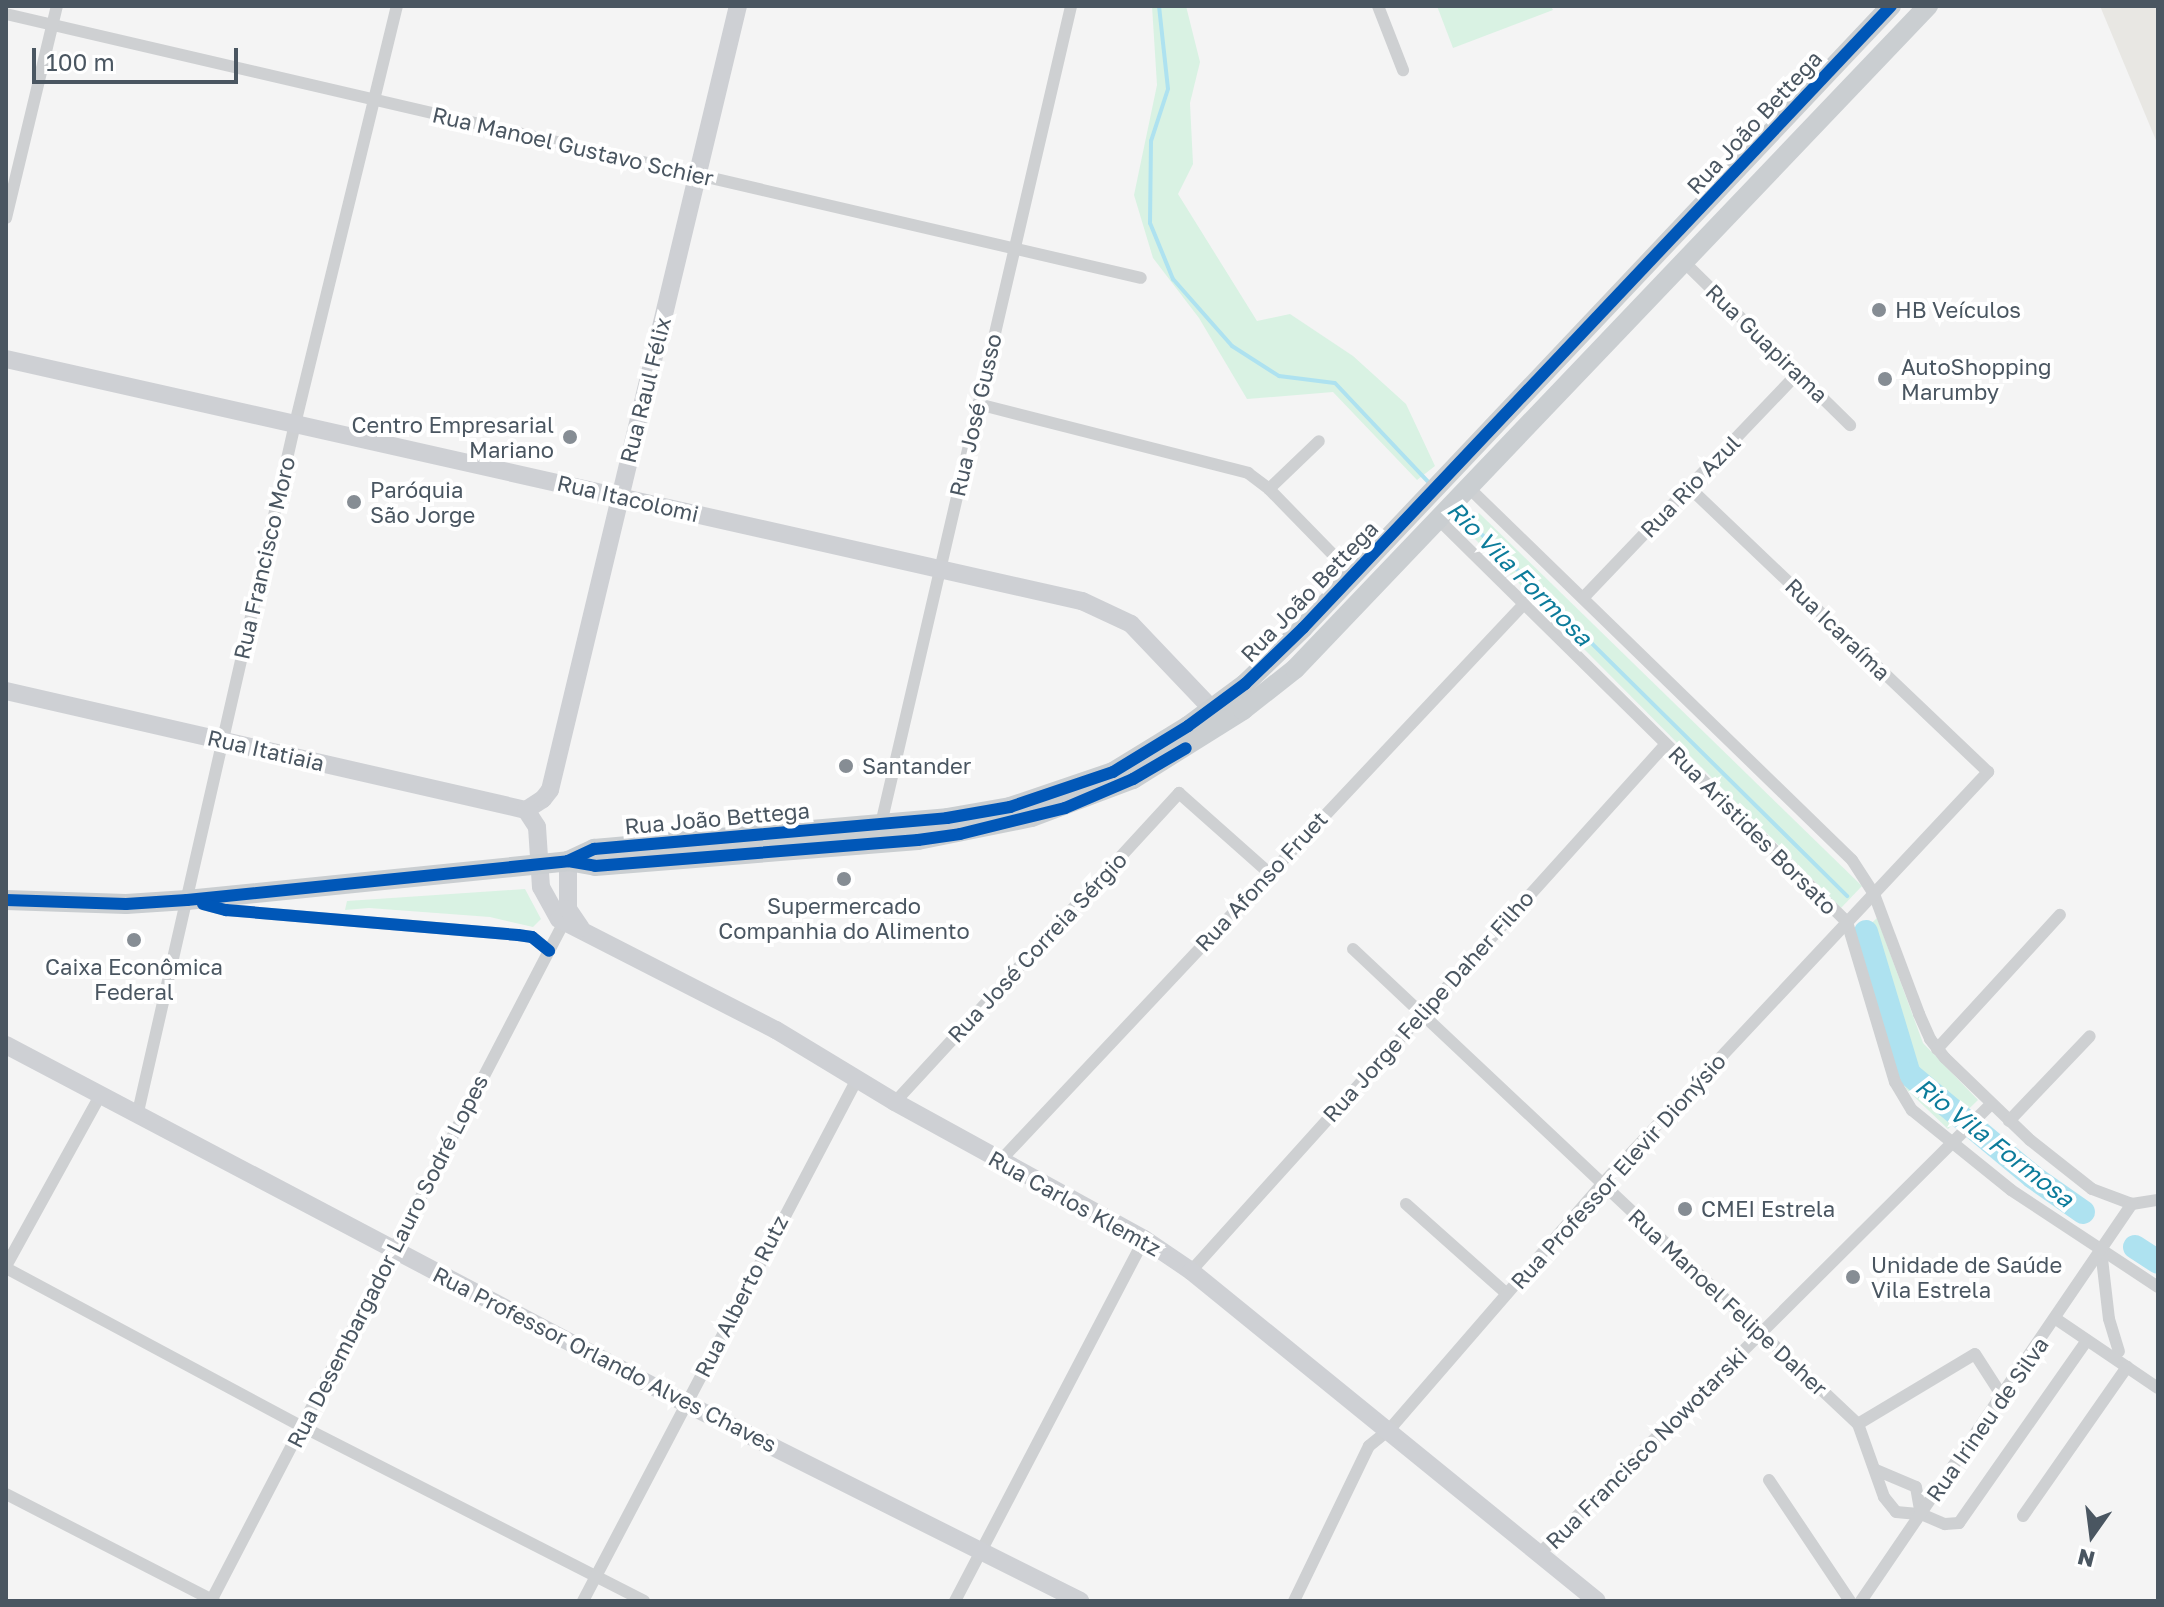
<!DOCTYPE html>
<meta charset="utf-8">
<style>
body{margin:0}
#map{position:relative;width:2164px;height:1607px;overflow:hidden;background:#f4f4f4;font-family:"Golos Text",sans-serif}
div>[style]{position:absolute}
.commercial>*{inset:0;background:#e8e7e3}
.green>*{inset:0;background:#d9f2e3}
.stream>*{height:4px;margin:-2px;padding:0 2px;transform-origin:2px;border-radius:2px;background:#aee2f0}
.river>*{height:24px;margin:-12px;padding:0 12px;transform-origin:12px;border-radius:12px;background:#aee2f0}
.street>*{height:12px;margin:-6px;padding:0 6px;transform-origin:6px;border-radius:6px;background:#ced0d2}
.secondary>*{height:18px;margin:-9px;padding:0 9px;transform-origin:9px;border-radius:9px;background:#ced0d4}
.primary>*{height:20px;margin:-10px;padding:0 10px;transform-origin:10px;border-radius:10px;background:#caced1}
.cycleway>*{height:12px;margin:-6px;padding:0 6px;transform-origin:6px;border-radius:6px;background:#0057b8}
.dots>*{width:22px;height:22px;translate:-50% -50%;box-sizing:border-box;border:4px solid #fff;border-radius:50%}
span{translate:-50% -50%;white-space:nowrap;text-align:center;line-height:1.15;-webkit-text-stroke:8px #fff;paint-order:stroke}
.street-label{font-size:22px;color:#4a5661}
.poi-label{font-size:22px;color:#4a5661}
.left{translate:0 -50%;text-align:left}
.right{translate:-100% -50%;text-align:right}
.water-label{font-size:24px;color:#0c7c9b;font-style:italic}
.frame{position:absolute;inset:0;border:8px solid #4a5661;pointer-events:none}
.north{position:absolute;left:2052px;top:1495px;width:80px;height:80px;-webkit-text-stroke:6px #fff;paint-order:stroke;rotate:194deg;font-size:22px;font-weight:700;line-height:32px;text-align:center;color:#4a5661}
.north::after{content:'';display:block;margin:auto;width:28px;height:36px;background:#4a5661;clip-path:polygon(50% 0,100% 100%,50% 72%,0 100%)}
.scale{position:absolute;left:32px;top:48px;width:206px;height:36px;box-sizing:border-box;border:4px solid #4a5661;border-top:0;padding-left:10px;font-size:24px;line-height:28px;white-space:nowrap;color:#4a5661;-webkit-text-stroke:6px #fff;paint-order:stroke}
</style>
<div id="map">
<div class="commercial">
<i style="clip-path:polygon(2100px 6px,2158px 6px,2158px 145px)"></i>
</div>
<div class="green">
<i style="clip-path:polygon(1152px 6px,1186px 6px,1200px 62px,1190px 103px,1193px 164px,1178px 194px,1257px 321px,1290px 314px,1353px 356px,1406px 404px,1435px 466px,1417px 480px,1333px 392px,1247px 399px,1199px 318px,1153px 258px,1134px 195px,1157px 85px)"></i>
<i style="clip-path:polygon(1437px 6px,1551px 6px,1553px 10px,1453px 48px)"></i>
<i style="clip-path:polygon(1479px 513px,1862px 886px,1841px 908px,1464px 528px)"></i>
<i style="clip-path:polygon(525px 889px,541px 919px,533px 927px,490px 917px,369px 908px,345px 910px,347px 901px)"></i>
<i style="clip-path:polygon(1877px 918px,1923px 1043px,1978px 1100px,1948px 1129px,1906px 1089px,1856px 938px)"></i>
</div>
<div class="stream">
<i style="left:1159px;top:6px;width:83px;rotate:83.8deg"></i>
<i style="left:1168px;top:89px;width:55px;rotate:108.1deg"></i>
<i style="left:1151px;top:141px;width:82px;rotate:90.7deg"></i>
<i style="left:1150px;top:223px;width:61px;rotate:67.7deg"></i>
<i style="left:1173px;top:279px;width:89px;rotate:48.6deg"></i>
<i style="left:1232px;top:346px;width:56px;rotate:32.6deg"></i>
<i style="left:1279px;top:376px;width:56px;rotate:7.1deg"></i>
<i style="left:1335px;top:383px;width:140px;rotate:46.7deg"></i>
<i style="left:1457px;top:510px;width:549px;rotate:44.7deg"></i>
</div>
<div class="river">
<i style="left:1866px;top:932px;width:148px;rotate:73.2deg"></i>
<i style="left:1909px;top:1074px;width:161px;rotate:39.7deg"></i>
<i style="left:2033px;top:1177px;width:61px;rotate:35deg"></i>
<i style="left:2135px;top:1247px;width:27px;rotate:33deg"></i>
</div>
<div class="street">
<i style="left:1378px;top:6px;width:69px;rotate:68.7deg"></i>
<i style="left:6px;top:14px;width:1165px;rotate:13.09deg"></i>
<i style="left:6px;top:218px;width:218px;rotate:-76.5deg"></i>
<i style="left:1684px;top:262px;width:233px;rotate:44.5deg"></i>
<i style="left:978px;top:404px;width:279px;rotate:14.3deg"></i>
<i style="left:1248px;top:473px;width:26px;rotate:37deg"></i>
<i style="left:1269px;top:489px;width:120px;rotate:45.7deg"></i>
<i style="left:1468px;top:487px;width:535px;rotate:44.17deg"></i>
<i style="left:1852px;top:860px;width:40px;rotate:57.1deg"></i>
<i style="left:1874px;top:894px;width:128px;rotate:69.4deg"></i>
<i style="left:1919px;top:1014px;width:27px;rotate:66deg"></i>
<i style="left:1930px;top:1039px;width:24px;rotate:52deg"></i>
<i style="left:1945px;top:1058px;width:118px;rotate:44deg"></i>
<i style="left:2030px;top:1140px;width:79px;rotate:38.3deg"></i>
<i style="left:2092px;top:1189px;width:43px;rotate:20.6deg"></i>
<i style="left:2132px;top:1204px;width:26px;rotate:-9deg"></i>
<i style="left:1269px;top:489px;width:69px;rotate:-43.8deg"></i>
<i style="left:1438px;top:519px;width:574px;rotate:44.58deg"></i>
<i style="left:1847px;top:922px;width:167px;rotate:73.3deg"></i>
<i style="left:1895px;top:1082px;width:33px;rotate:59deg"></i>
<i style="left:1912px;top:1110px;width:127px;rotate:38.9deg"></i>
<i style="left:2011px;top:1190px;width:176px;rotate:33.4deg"></i>
<i style="left:1583px;top:598px;width:311px;rotate:-46.3deg"></i>
<i style="left:881px;top:824px;width:840px;rotate:-76.92deg"></i>
<i style="left:202px;top:904px;width:25px;rotate:14deg"></i>
<i style="left:226px;top:910px;width:293px;rotate:4.9deg"></i>
<i style="left:518px;top:935px;width:14px;rotate:8deg"></i>
<i style="left:532px;top:937px;width:22px;rotate:39deg"></i>
<i style="left:1353px;top:949px;width:693px;rotate:43.25deg"></i>
<i style="left:1858px;top:1424px;width:77px;rotate:70.4deg"></i>
<i style="left:1884px;top:1497px;width:19px;rotate:51deg"></i>
<i style="left:1896px;top:1512px;width:25px;rotate:5deg"></i>
<i style="left:1921px;top:1514px;width:26px;rotate:23deg"></i>
<i style="left:1945px;top:1524px;width:14px;rotate:-4deg"></i>
<i style="left:1959px;top:1523px;width:223px;rotate:-55deg"></i>
<i style="left:1937px;top:1049px;width:182px;rotate:-47.5deg"></i>
<i style="left:895px;top:1102px;width:420px;rotate:-47.4deg"></i>
<i style="left:1179px;top:793px;width:119px;rotate:41.6deg"></i>
<i style="left:138px;top:1112px;width:706px;rotate:-77.15deg"></i>
<i style="left:295px;top:424px;width:430px;rotate:-76.3deg"></i>
<i style="left:2009px;top:1121px;width:117px;rotate:-46.4deg"></i>
<i style="left:1000px;top:1161px;width:765px;rotate:-46.75deg"></i>
<i style="left:1406px;top:1204px;width:134px;rotate:41.7deg"></i>
<i style="left:2101px;top:1250px;width:69px;rotate:83.4deg"></i>
<i style="left:2109px;top:1319px;width:34px;rotate:73deg"></i>
<i style="left:6px;top:1266px;width:196px;rotate:-61.1deg"></i>
<i style="left:6px;top:1268px;width:335px;rotate:28.2deg"></i>
<i style="left:301px;top:1426px;width:385px;rotate:27deg"></i>
<i style="left:1191px;top:1271px;width:709px;rotate:-47.97deg"></i>
<i style="left:2056px;top:1319px;width:123px;rotate:34.1deg"></i>
<i style="left:1858px;top:1424px;width:136px;rotate:-30.9deg"></i>
<i style="left:1975px;top:1354px;width:50px;rotate:57.3deg"></i>
<i style="left:1876px;top:1470px;width:43px;rotate:23deg"></i>
<i style="left:1916px;top:1487px;width:27px;rotate:80deg"></i>
<i style="left:1769px;top:1480px;width:146px;rotate:56.2deg"></i>
<i style="left:6px;top:1494px;width:234px;rotate:27.2deg"></i>
<i style="left:2023px;top:1516px;width:182px;rotate:-55.1deg"></i>
<i style="left:1539px;top:1554px;width:638px;rotate:-44.87deg"></i>
<i style="left:211px;top:1601px;width:765px;rotate:-62.53deg"></i>
<i style="left:583px;top:1601px;width:590px;rotate:-62.3deg"></i>
<i style="left:955px;top:1601px;width:408px;rotate:-62.4deg"></i>
<i style="left:1294px;top:1601px;width:172px;rotate:-64.2deg"></i>
<i style="left:1369px;top:1446px;width:26px;rotate:-39deg"></i>
<i style="left:1389px;top:1430px;width:325px;rotate:-49.1deg"></i>
<i style="left:1602px;top:1184px;width:565px;rotate:-46.87deg"></i>
<i style="left:1988px;top:772px;width:413px;rotate:-136.4deg"></i>
<i style="left:1861px;top:1601px;width:481px;rotate:-55.7deg"></i>
</div>
<div class="secondary">
<i style="left:6px;top:359px;width:1103px;rotate:12.68deg"></i>
<i style="left:1082px;top:601px;width:54px;rotate:25.1deg"></i>
<i style="left:1131px;top:624px;width:117px;rotate:46.4deg"></i>
<i style="left:6px;top:691px;width:533px;rotate:12.89deg"></i>
<i style="left:526px;top:810px;width:20px;rotate:57deg"></i>
<i style="left:537px;top:827px;width:60px;rotate:86.2deg"></i>
<i style="left:541px;top:887px;width:37px;rotate:61deg"></i>
<i style="left:559px;top:919px;width:244px;rotate:27.1deg"></i>
<i style="left:776px;top:1030px;width:139px;rotate:31.2deg"></i>
<i style="left:895px;top:1102px;width:284px;rotate:28.8deg"></i>
<i style="left:1144px;top:1239px;width:57px;rotate:34.2deg"></i>
<i style="left:1191px;top:1271px;width:523px;rotate:39.1deg"></i>
<i style="left:526px;top:810px;width:20px;rotate:-33deg"></i>
<i style="left:543px;top:799px;width:11px;rotate:-52deg"></i>
<i style="left:550px;top:790px;width:806px;rotate:-76.52deg"></i>
<i style="left:568px;top:861px;width:48px;rotate:90deg"></i>
<i style="left:568px;top:909px;width:23px;rotate:56deg"></i>
<i style="left:6px;top:1045px;width:768px;rotate:27.8deg"></i>
<i style="left:685px;top:1403px;width:442px;rotate:26.6deg"></i>
</div>
<div class="primary">
<i style="left:568px;top:861px;width:29px;rotate:-25deg"></i>
<i style="left:594px;top:849px;width:354px;rotate:-5deg"></i>
<i style="left:947px;top:818px;width:64px;rotate:-9.9deg"></i>
<i style="left:1010px;top:807px;width:109px;rotate:-18.8deg"></i>
<i style="left:1113px;top:772px;width:88px;rotate:-31.5deg"></i>
<i style="left:1188px;top:726px;width:71px;rotate:-36.4deg"></i>
<i style="left:1245px;top:684px;width:81px;rotate:-44deg"></i>
<i style="left:1303px;top:628px;width:856px;rotate:-46.61deg"></i>
<i style="left:6px;top:900px;width:120px;rotate:1.9deg"></i>
<i style="left:126px;top:904px;width:61px;rotate:-3.8deg"></i>
<i style="left:187px;top:900px;width:383px;rotate:-5.8deg"></i>
<i style="left:568px;top:861px;width:27px;rotate:10deg"></i>
<i style="left:595px;top:866px;width:324px;rotate:-4.6deg"></i>
<i style="left:918px;top:840px;width:116px;rotate:-11.4deg"></i>
<i style="left:1032px;top:817px;width:108px;rotate:-20.6deg"></i>
<i style="left:1133px;top:779px;width:130px;rotate:-32.1deg"></i>
<i style="left:1243px;top:710px;width:66px;rotate:-38.3deg"></i>
<i style="left:1295px;top:669px;width:917px;rotate:-46.33deg"></i>
</div>
<div class="cycleway">
<i style="left:568px;top:861px;width:29px;rotate:-25deg"></i>
<i style="left:594px;top:849px;width:354px;rotate:-5deg"></i>
<i style="left:947px;top:818px;width:64px;rotate:-9.9deg"></i>
<i style="left:1010px;top:807px;width:109px;rotate:-18.8deg"></i>
<i style="left:1113px;top:772px;width:88px;rotate:-31.5deg"></i>
<i style="left:1188px;top:726px;width:71px;rotate:-36.4deg"></i>
<i style="left:1245px;top:684px;width:81px;rotate:-44deg"></i>
<i style="left:1303px;top:628px;width:856px;rotate:-46.61deg"></i>
<i style="left:6px;top:900px;width:120px;rotate:1.9deg"></i>
<i style="left:126px;top:904px;width:61px;rotate:-3.8deg"></i>
<i style="left:187px;top:900px;width:383px;rotate:-5.8deg"></i>
<i style="left:568px;top:861px;width:27px;rotate:10deg"></i>
<i style="left:595px;top:866px;width:324px;rotate:-4.6deg"></i>
<i style="left:918px;top:840px;width:42px;rotate:-8.1deg"></i>
<i style="left:960px;top:834px;width:108px;rotate:-13.9deg"></i>
<i style="left:1065px;top:808px;width:74px;rotate:-23.1deg"></i>
<i style="left:1133px;top:779px;width:61px;rotate:-30.3deg"></i>
<i style="left:203px;top:904px;width:24px;rotate:15deg"></i>
<i style="left:226px;top:910px;width:293px;rotate:4.9deg"></i>
<i style="left:518px;top:935px;width:14px;rotate:8deg"></i>
<i style="left:532px;top:937px;width:22px;rotate:39deg"></i>
</div>
<div class="dots">
<i style="left:1879px;top:310px;background:#868d94"></i>
<i style="left:1885px;top:379px;background:#868d94"></i>
<i style="left:570px;top:437px;background:#868d94"></i>
<i style="left:354px;top:502px;background:#868d94"></i>
<i style="left:846px;top:766px;background:#868d94"></i>
<i style="left:844px;top:879px;background:#868d94"></i>
<i style="left:134px;top:940px;background:#868d94"></i>
<i style="left:1685px;top:1209px;background:#868d94"></i>
<i style="left:1853px;top:1277px;background:#868d94"></i>
</div>
<div class="street-label">
<span style="left:1754px;top:122px;rotate:-47deg">Rua João Bettega</span>
<span style="left:573px;top:146px;rotate:13deg">Rua Manoel Gustavo Schier</span>
<span style="left:1767px;top:343px;rotate:44deg">Rua Guapirama</span>
<span style="left:645px;top:390px;rotate:-76deg">Rua Raul Félix</span>
<span style="left:975px;top:415px;rotate:-77deg">Rua José Gusso</span>
<span style="left:1690px;top:486px;rotate:-46deg">Rua Rio Azul</span>
<span style="left:628px;top:498px;rotate:13deg">Rua Itacolomi</span>
<span style="left:264px;top:558px;rotate:-77deg">Rua Francisco Moro</span>
<span style="left:1309px;top:591px;rotate:-46deg">Rua João Bettega</span>
<span style="left:1838px;top:629px;rotate:44deg">Rua Icaraíma</span>
<span style="left:266px;top:750px;rotate:13deg">Rua Itatiaia</span>
<span style="left:717px;top:818px;rotate:-5deg">Rua João Bettega</span>
<span style="left:1753px;top:830px;rotate:45deg">Rua Aristides Borsato</span>
<span style="left:1261px;top:881px;rotate:-47deg">Rua Afonso Fruet</span>
<span style="left:1037px;top:947px;rotate:-47deg">Rua José Correia Sérgio</span>
<span style="left:1428px;top:1006px;rotate:-48deg">Rua Jorge Felipe Daher Filho</span>
<span style="left:1618px;top:1171px;rotate:-48deg">Rua Professor Elevir Dionýsio</span>
<span style="left:1075px;top:1203px;rotate:29deg">Rua Carlos Klemtz</span>
<span style="left:387px;top:1261px;rotate:-63deg">Rua Desembargador Lauro Sodré Lopes</span>
<span style="left:741px;top:1296px;rotate:-63deg">Rua Alberto Rutz</span>
<span style="left:1728px;top:1302px;rotate:43deg">Rua Manoel Felipe Daher</span>
<span style="left:605px;top:1359px;rotate:27deg">Rua Professor Orlando Alves Chaves</span>
<span style="left:1987px;top:1419px;rotate:-55deg">Rua Irineu de Silva</span>
<span style="left:1646px;top:1448px;rotate:-45deg">Rua Francisco Nowotarski</span>
</div>
<div class="poi-label">
<span class="left" style="left:1895px;top:310px">HB Veículos</span>
<span class="left" style="left:1901px;top:379px">AutoShopping<br>Marumby</span>
<span class="right" style="left:554px;top:437px">Centro Empresarial<br>Mariano</span>
<span class="left" style="left:370px;top:502px">Paróquia<br>São Jorge</span>
<span class="left" style="left:862px;top:766px">Santander</span>
<span style="left:844px;top:918px">Supermercado<br>Companhia do Alimento</span>
<span style="left:134px;top:979px">Caixa Econômica<br>Federal</span>
<span class="left" style="left:1701px;top:1209px">CMEI Estrela</span>
<span class="left" style="left:1871px;top:1277px">Unidade de Saúde<br>Vila Estrela</span>
</div>
<div class="water-label">
<span style="left:1520px;top:573px;rotate:45deg">Rio Vila Formosa</span>
<span style="left:1995px;top:1142px;rotate:38deg">Rio Vila Formosa</span>
</div>
<div class="frame"></div>
<div class="north">N</div>
<div class="scale">100 m</div>
</div>
